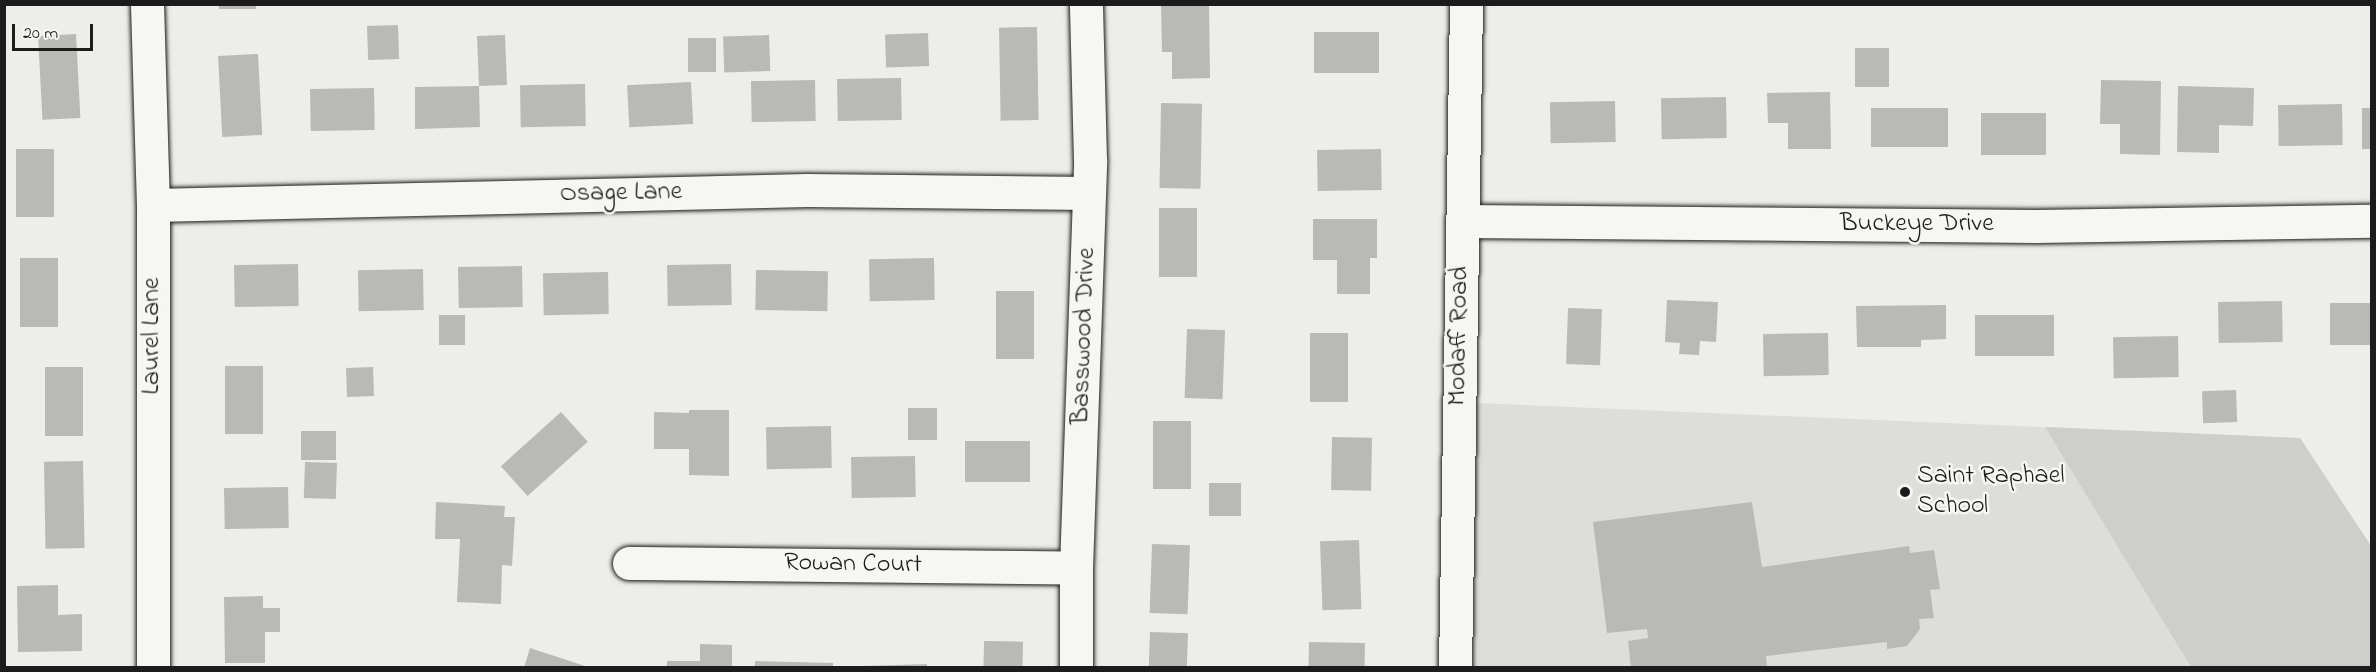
<!DOCTYPE html>
<style>
body{margin:0}
#map{position:relative;width:2376px;height:672px;overflow:hidden;background:#edede9;font-family:"Indie Flower",sans-serif}
div>[style]{position:absolute}
.built>*{inset:0;background:#ddddda}
.green>*{inset:0;background:#cececb}
.building>*{inset:0;background:#b9b9b6;transform-origin:0 0}
.roads{filter:drop-shadow(0 0 2px #1c1c1c) drop-shadow(0 0 2px #1c1c1c)}
.minor>*{height:33px;margin:-16.5px;padding:0 16.5px;transform-origin:16.5px;border-radius:16.5px;background:#f6f6f2}
.dots>*{width:16px;height:16px;translate:-50% -50%;box-sizing:border-box;border:3px solid #f6f6f2;border-radius:50%}
span{translate:-50% -50%;white-space:nowrap;text-align:center;line-height:1.15;-webkit-text-stroke:5px #f6f6f2;paint-order:stroke}
.street-label{font-size:26px;color:#1c1c1c}
.poi-label{font-size:26px;color:#1c1c1c}
.left{translate:0 -50%;text-align:left}
.frame{position:absolute;inset:0;border:6px solid #1c1c1c;pointer-events:none}
.scale{position:absolute;left:12px;top:24px;width:81px;height:27px;box-sizing:border-box;border:3px solid #1c1c1c;border-top:0;padding-left:8px;font-size:18px;line-height:21px;white-space:nowrap;color:#1c1c1c;-webkit-text-stroke:4px #f6f6f2;paint-order:stroke}
</style>
<div id="map">
<div class="built">
<i style="clip-path:polygon(1476px 403px,2300px 438px,2371px 546px,2371px 667px,1473px 668px)"></i>
</div>
<div class="green">
<i style="clip-path:polygon(2045px 427px,2300px 438px,2371px 546px,2371px 667px,2191px 667px)"></i>
</div>
<div class="building">
<i style="left:219px;top:4px;width:37px;height:5px"></i>
<i style="clip-path:polygon(1209px 4px,1210px 78px,1172px 79px,1172px 52px,1162px 52px,1161px 5px)"></i>
<i style="left:398px;top:25px;width:34px;height:31px;rotate:88deg"></i>
<i style="left:1037px;top:27px;width:93px;height:38px;rotate:89deg"></i>
<i style="left:1379px;top:32px;width:41px;height:65px;rotate:90deg"></i>
<i style="left:928px;top:33px;width:33px;height:43px;rotate:88deg"></i>
<i style="left:76px;top:34px;width:84px;height:38px;rotate:87deg"></i>
<i style="clip-path:polygon(505px 35px,507px 85px,479px 86px,480px 127px,415px 129px,415px 87px,479px 86px,477px 36px)"></i>
<i style="left:769px;top:35px;width:36px;height:46px;rotate:88deg"></i>
<i style="left:688px;top:38px;width:28px;height:34px"></i>
<i style="left:1855px;top:48px;width:34px;height:39px"></i>
<i style="left:258px;top:54px;width:81px;height:40px;rotate:87deg"></i>
<i style="left:901px;top:78px;width:42px;height:64px;rotate:89deg"></i>
<i style="left:815px;top:80px;width:41px;height:64px;rotate:89deg"></i>
<i style="clip-path:polygon(2101px 80px,2161px 81px,2160px 155px,2120px 154px,2120px 124px,2100px 124px)"></i>
<i style="left:691px;top:82px;width:42px;height:64px;rotate:87deg"></i>
<i style="left:585px;top:84px;width:42px;height:65px;rotate:89deg"></i>
<i style="clip-path:polygon(2178px 86px,2254px 88px,2253px 126px,2219px 125px,2219px 153px,2177px 152px)"></i>
<i style="left:374px;top:88px;width:42px;height:64px;rotate:89deg"></i>
<i style="clip-path:polygon(1830px 92px,1831px 149px,1788px 149px,1788px 123px,1768px 123px,1767px 93px)"></i>
<i style="left:1726px;top:97px;width:41px;height:65px;rotate:89deg"></i>
<i style="left:1615px;top:101px;width:41px;height:65px;rotate:89deg"></i>
<i style="left:1161px;top:103px;width:41px;height:85px;rotate:1deg"></i>
<i style="left:2342px;top:104px;width:41px;height:64px;rotate:89deg"></i>
<i style="left:1948px;top:108px;width:39px;height:77px;rotate:90deg"></i>
<i style="left:2362px;top:108px;width:10px;height:41px"></i>
<i style="left:2046px;top:113px;width:42px;height:65px;rotate:90deg"></i>
<i style="left:16px;top:149px;width:38px;height:68px"></i>
<i style="left:1381px;top:149px;width:41px;height:64px;rotate:89deg"></i>
<i style="left:1159px;top:208px;width:38px;height:69px"></i>
<i style="clip-path:polygon(1313px 219px,1377px 219px,1377px 258px,1370px 258px,1370px 294px,1337px 294px,1337px 260px,1313px 260px)"></i>
<i style="left:20px;top:258px;width:38px;height:69px"></i>
<i style="left:934px;top:258px;width:42px;height:65px;rotate:89deg"></i>
<i style="left:298px;top:264px;width:42px;height:64px;rotate:89deg"></i>
<i style="left:731px;top:264px;width:41px;height:64px;rotate:89deg"></i>
<i style="left:522px;top:266px;width:41px;height:64px;rotate:89deg"></i>
<i style="left:423px;top:269px;width:41px;height:65px;rotate:89deg"></i>
<i style="left:756px;top:270px;width:72px;height:40px;rotate:1deg"></i>
<i style="left:608px;top:272px;width:42px;height:65px;rotate:89deg"></i>
<i style="left:996px;top:291px;width:38px;height:68px"></i>
<i style="clip-path:polygon(1667px 300px,1718px 302px,1716px 342px,1700px 341px,1699px 355px,1679px 354px,1680px 343px,1665px 342px)"></i>
<i style="left:2282px;top:301px;width:41px;height:64px;rotate:89deg"></i>
<i style="left:2372px;top:303px;width:42px;height:42px;rotate:90deg"></i>
<i style="clip-path:polygon(1946px 305px,1946px 339px,1921px 340px,1921px 347px,1857px 347px,1856px 306px)"></i>
<i style="left:1568px;top:308px;width:34px;height:56px;rotate:2deg"></i>
<i style="left:439px;top:315px;width:26px;height:30px"></i>
<i style="left:1975px;top:315px;width:79px;height:41px"></i>
<i style="left:1187px;top:329px;width:38px;height:69px;rotate:2deg"></i>
<i style="left:1310px;top:333px;width:38px;height:69px"></i>
<i style="left:1828px;top:333px;width:42px;height:65px;rotate:89deg"></i>
<i style="left:2178px;top:336px;width:41px;height:65px;rotate:89deg"></i>
<i style="left:225px;top:366px;width:38px;height:68px"></i>
<i style="left:45px;top:367px;width:38px;height:69px"></i>
<i style="left:373px;top:367px;width:29px;height:27px;rotate:88deg"></i>
<i style="left:2236px;top:390px;width:32px;height:34px;rotate:88deg"></i>
<i style="left:908px;top:408px;width:29px;height:32px"></i>
<i style="clip-path:polygon(689px 410px,729px 410px,729px 476px,689px 475px,689px 449px,654px 449px,654px 412px,689px 413px)"></i>
<i style="left:561px;top:412px;width:40px;height:81px;rotate:48deg"></i>
<i style="left:1153px;top:421px;width:38px;height:68px"></i>
<i style="left:831px;top:426px;width:42px;height:65px;rotate:89deg"></i>
<i style="left:336px;top:431px;width:29px;height:35px;rotate:90deg"></i>
<i style="left:1332px;top:437px;width:40px;height:53px;rotate:1deg"></i>
<i style="left:1030px;top:441px;width:41px;height:65px;rotate:90deg"></i>
<i style="left:915px;top:456px;width:41px;height:64px;rotate:89deg"></i>
<i style="left:83px;top:461px;width:87px;height:39px;rotate:89deg"></i>
<i style="left:305px;top:462px;width:32px;height:36px;rotate:2deg"></i>
<i style="left:1209px;top:483px;width:32px;height:33px"></i>
<i style="left:288px;top:487px;width:41px;height:64px;rotate:89deg"></i>
<i style="clip-path:polygon(436px 502px,505px 506px,504px 517px,515px 517px,512px 566px,502px 565px,501px 604px,457px 602px,460px 539px,435px 539px)"></i>
<i style="clip-path:polygon(1752px 502px,1762px 567px,1909px 546px,1910px 553px,1934px 550px,1940px 589px,1930px 590px,1934px 618px,1919px 619px,1920px 629px,1907px 646px,1887px 649px,1887px 642px,1766px 656px,1767px 666px,1756px 668px,1631px 668px,1628px 641px,1648px 638px,1647px 629px,1607px 633px,1593px 522px)"></i>
<i style="left:1359px;top:540px;width:69px;height:39px;rotate:88deg"></i>
<i style="left:1152px;top:544px;width:38px;height:69px;rotate:2deg"></i>
<i style="clip-path:polygon(58px 585px,58px 615px,82px 614px,82px 651px,18px 652px,17px 586px)"></i>
<i style="clip-path:polygon(263px 596px,263px 608px,280px 608px,280px 632px,265px 632px,265px 663px,225px 663px,224px 597px)"></i>
<i style="left:1150px;top:632px;width:38px;height:36px;rotate:2deg"></i>
<i style="left:984px;top:641px;width:39px;height:27px;rotate:1deg"></i>
<i style="left:1309px;top:642px;width:56px;height:26px;rotate:1deg"></i>
<i style="clip-path:polygon(700px 644px,732px 645px,732px 668px,667px 668px,667px 661px,700px 661px)"></i>
<i style="clip-path:polygon(530px 648px,588px 667px,588px 668px,524px 668px)"></i>
<i style="clip-path:polygon(755px 661px,833px 663px,833px 668px,755px 668px)"></i>
<i style="clip-path:polygon(927px 664px,927px 668px,863px 668px,863px 666px)"></i>
</div>
<div class="roads">
<div class="minor">
<i style="left:147px;top:4px;width:201px;rotate:88.3deg"></i>
<i style="left:153px;top:205px;width:463px;rotate:90deg"></i>
<i style="left:153px;top:205px;width:654px;rotate:-1.31deg"></i>
<i style="left:807px;top:190px;width:282px;rotate:0.6deg"></i>
<i style="left:1462px;top:221px;width:574px;rotate:0.5deg"></i>
<i style="left:2036px;top:226px;width:336px;rotate:-0.9deg"></i>
<i style="left:629px;top:563px;width:447px;rotate:0.6deg"></i>
<i style="left:1076px;top:668px;width:100px;rotate:-90deg"></i>
<i style="left:1076px;top:568px;width:408px;rotate:-88deg"></i>
<i style="left:1090px;top:160px;width:156px;rotate:-91.5deg"></i>
<i style="left:1455px;top:668px;width:664px;rotate:-89.05deg"></i>
</div>
</div>
<div class="dots">
<i style="left:1905px;top:492px;background:#1c1c1c"></i>
</div>
<div class="street-label">
<span style="left:621px;top:194px;rotate:-1deg">Osage Lane</span>
<span style="left:1917px;top:225px">Buckeye Drive</span>
<span style="left:153px;top:336px;rotate:-90deg">Laurel Lane</span>
<span style="left:1085px;top:336px;rotate:-88deg">Basswood Drive</span>
<span style="left:1460px;top:336px;rotate:-89deg">Modaff Road</span>
<span style="left:853px;top:565px;rotate:1deg">Rowan Court</span>
</div>
<div class="poi-label">
<span class="left" style="left:1917px;top:492px">Saint Raphael<br>School</span>
</div>
<div class="frame"></div>
<div class="scale">20 m</div>
</div>
